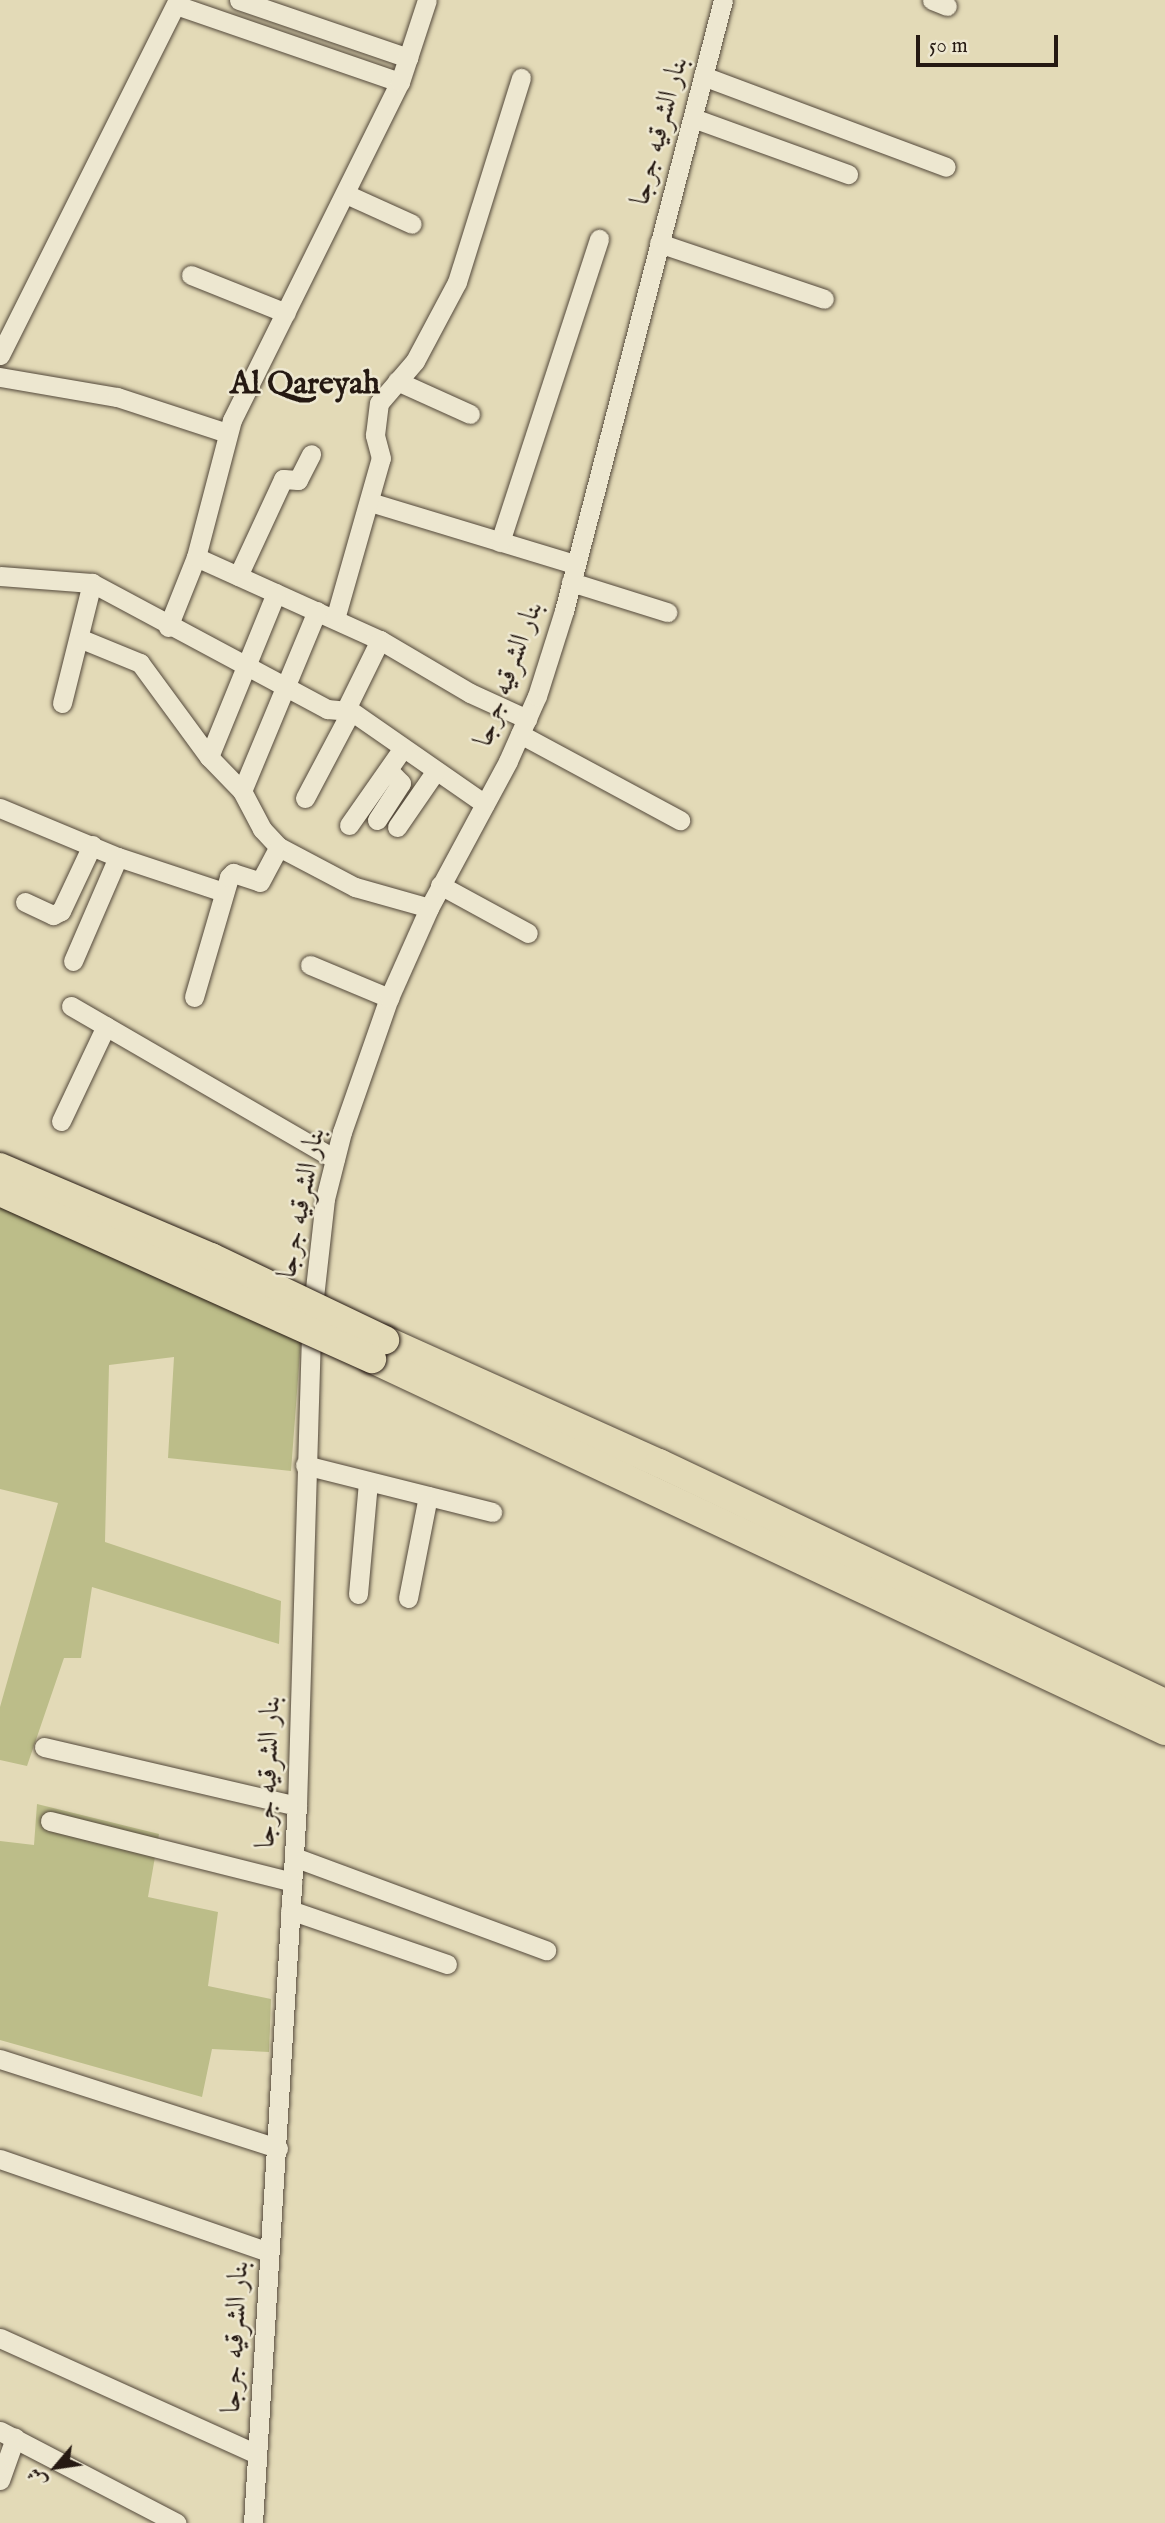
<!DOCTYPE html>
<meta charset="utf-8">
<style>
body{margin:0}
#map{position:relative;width:1165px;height:2523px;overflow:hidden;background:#e3dab7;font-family:"IM FELL English",Amiri,serif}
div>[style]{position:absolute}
.green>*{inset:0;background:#bcbd89}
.roads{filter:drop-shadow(0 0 2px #54493b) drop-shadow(0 0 2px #54493b)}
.minor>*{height:19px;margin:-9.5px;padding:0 9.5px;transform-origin:9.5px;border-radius:9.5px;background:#ede7d0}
.highway>*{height:28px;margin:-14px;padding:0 14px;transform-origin:14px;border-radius:14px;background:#e3dab7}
.bridges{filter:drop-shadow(0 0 2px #251912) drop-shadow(0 0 2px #251912)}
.highway-bridge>*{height:28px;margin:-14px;padding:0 14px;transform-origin:14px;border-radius:14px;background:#e3dab7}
span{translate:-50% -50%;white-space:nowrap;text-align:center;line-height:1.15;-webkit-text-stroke:5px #ede7d0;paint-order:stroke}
.street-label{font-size:28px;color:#251912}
.quarter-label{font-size:32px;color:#251912;font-weight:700}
.north{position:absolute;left:21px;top:2432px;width:70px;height:70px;-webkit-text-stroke:5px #ede7d0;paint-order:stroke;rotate:241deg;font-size:19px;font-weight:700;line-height:28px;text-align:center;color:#251912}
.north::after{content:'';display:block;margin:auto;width:24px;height:32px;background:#251912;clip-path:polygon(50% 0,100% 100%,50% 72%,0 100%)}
.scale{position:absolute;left:916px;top:35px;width:142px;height:32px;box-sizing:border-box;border:4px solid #251912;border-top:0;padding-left:9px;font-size:21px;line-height:24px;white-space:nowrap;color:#251912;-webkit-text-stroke:5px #ede7d0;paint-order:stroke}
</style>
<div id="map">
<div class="green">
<i style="clip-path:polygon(0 1204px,301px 1339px,291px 1471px,168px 1458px,174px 1357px,109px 1365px,105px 1542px,281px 1601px,279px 1644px,92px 1587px,81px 1658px,64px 1658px,27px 1766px,0 1760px,0 1707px,58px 1503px,0 1489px)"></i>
<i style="clip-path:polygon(37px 1804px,159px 1834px,148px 1897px,218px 1912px,208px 1986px,271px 1999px,269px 2052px,212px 2049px,202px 2097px,0 2040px,0 1841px,34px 1845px)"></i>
</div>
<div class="roads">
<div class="minor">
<i style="left:239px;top:0;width:179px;rotate:18.9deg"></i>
<i style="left:932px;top:0;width:16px;rotate:22deg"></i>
<i style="left:176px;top:5px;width:237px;rotate:19deg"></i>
<i style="left:703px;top:76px;width:259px;rotate:20.5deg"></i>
<i style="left:693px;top:118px;width:165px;rotate:19.9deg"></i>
<i style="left:346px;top:194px;width:72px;rotate:24.4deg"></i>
<i style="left:659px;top:243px;width:174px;rotate:18.7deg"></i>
<i style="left:191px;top:275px;width:102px;rotate:21.8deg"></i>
<i style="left:0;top:355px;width:397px;rotate:-63.4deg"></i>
<i style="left:0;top:377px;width:119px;rotate:9.7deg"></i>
<i style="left:117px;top:397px;width:116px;rotate:18.1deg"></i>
<i style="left:397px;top:381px;width:80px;rotate:24.3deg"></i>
<i style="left:370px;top:502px;width:213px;rotate:16.9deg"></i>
<i style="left:500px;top:542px;width:319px;rotate:-71.9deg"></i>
<i style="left:196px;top:557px;width:202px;rotate:24.3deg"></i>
<i style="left:380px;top:640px;width:104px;rotate:30.5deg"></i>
<i style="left:470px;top:693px;width:63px;rotate:24.5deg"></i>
<i style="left:0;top:576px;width:92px;rotate:4.4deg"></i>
<i style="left:92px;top:583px;width:267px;rotate:28.2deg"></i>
<i style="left:327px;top:709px;width:24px;rotate:5deg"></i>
<i style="left:351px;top:711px;width:163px;rotate:34.8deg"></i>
<i style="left:238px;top:576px;width:107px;rotate:-65.1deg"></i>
<i style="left:283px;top:479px;width:15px;rotate:4deg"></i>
<i style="left:298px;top:480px;width:29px;rotate:-63deg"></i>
<i style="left:571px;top:582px;width:101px;rotate:17.4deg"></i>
<i style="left:335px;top:619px;width:167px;rotate:-74.1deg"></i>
<i style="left:381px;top:458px;width:24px;rotate:-105deg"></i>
<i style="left:375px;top:435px;width:32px;rotate:-83deg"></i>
<i style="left:379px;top:403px;width:55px;rotate:-49.4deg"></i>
<i style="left:415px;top:361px;width:89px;rotate:-62deg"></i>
<i style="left:457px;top:282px;width:214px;rotate:-72.6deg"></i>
<i style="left:168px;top:627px;width:75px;rotate:-68.2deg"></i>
<i style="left:196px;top:557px;width:142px;rotate:-75.3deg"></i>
<i style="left:232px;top:420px;width:377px;rotate:-63.6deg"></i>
<i style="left:400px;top:82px;width:86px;rotate:-71.8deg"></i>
<i style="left:79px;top:638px;width:66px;rotate:22.3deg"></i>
<i style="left:140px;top:663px;width:117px;rotate:53.7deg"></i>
<i style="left:209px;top:757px;width:47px;rotate:45.9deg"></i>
<i style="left:242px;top:791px;width:43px;rotate:62.2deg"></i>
<i style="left:262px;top:829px;width:25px;rotate:47deg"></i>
<i style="left:279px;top:847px;width:86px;rotate:27.8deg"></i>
<i style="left:355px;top:887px;width:77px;rotate:15.8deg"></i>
<i style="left:62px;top:703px;width:124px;rotate:-76deg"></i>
<i style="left:346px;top:709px;width:77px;rotate:-63.8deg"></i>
<i style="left:520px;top:734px;width:182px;rotate:28.3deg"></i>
<i style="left:209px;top:757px;width:177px;rotate:-67.8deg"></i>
<i style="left:242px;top:791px;width:195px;rotate:-67.4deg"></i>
<i style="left:305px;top:798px;width:98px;rotate:-62.1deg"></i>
<i style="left:0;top:808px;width:128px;rotate:22.6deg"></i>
<i style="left:118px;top:857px;width:112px;rotate:18.3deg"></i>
<i style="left:377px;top:820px;width:44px;rotate:-57deg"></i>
<i style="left:401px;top:783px;width:18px;rotate:-135deg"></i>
<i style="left:349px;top:825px;width:94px;rotate:-55deg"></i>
<i style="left:397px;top:827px;width:67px;rotate:-55.4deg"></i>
<i style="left:440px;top:885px;width:100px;rotate:28.6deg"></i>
<i style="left:25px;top:902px;width:31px;rotate:25deg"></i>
<i style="left:53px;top:915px;width:9px;rotate:-27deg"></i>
<i style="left:61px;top:911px;width:73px;rotate:-64.8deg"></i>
<i style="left:73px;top:961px;width:113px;rotate:-66.6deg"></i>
<i style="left:310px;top:965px;width:86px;rotate:22.7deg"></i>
<i style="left:194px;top:997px;width:125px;rotate:-73.7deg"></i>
<i style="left:229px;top:877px;width:6px;rotate:-45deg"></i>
<i style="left:233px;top:873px;width:28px;rotate:18deg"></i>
<i style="left:260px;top:882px;width:40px;rotate:-62deg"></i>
<i style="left:71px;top:1006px;width:305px;rotate:30.1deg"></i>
<i style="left:61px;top:1121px;width:105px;rotate:-64.7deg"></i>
<i style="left:305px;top:1465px;width:193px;rotate:14.1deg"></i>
<i style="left:358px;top:1594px;width:112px;rotate:-84.9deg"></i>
<i style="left:408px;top:1598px;width:104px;rotate:-78.9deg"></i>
<i style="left:44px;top:1747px;width:260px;rotate:13.1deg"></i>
<i style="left:50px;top:1821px;width:250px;rotate:14.1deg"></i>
<i style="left:294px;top:1857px;width:269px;rotate:20.3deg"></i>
<i style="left:290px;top:1910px;width:166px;rotate:19deg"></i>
<i style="left:0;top:2059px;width:292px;rotate:17.8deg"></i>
<i style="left:0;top:2159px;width:285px;rotate:19.1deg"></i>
<i style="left:0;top:2338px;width:282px;rotate:24.3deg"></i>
<i style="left:0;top:2431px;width:199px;rotate:27.5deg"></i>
<i style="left:0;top:2480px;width:45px;rotate:-70.3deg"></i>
<i style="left:253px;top:2523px;width:718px;rotate:-86.49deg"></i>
<i style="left:297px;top:1806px;width:482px;rotate:-88.3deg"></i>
<i style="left:311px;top:1324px;width:126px;rotate:-83.6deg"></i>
<i style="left:325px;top:1199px;width:69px;rotate:-75.8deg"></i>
<i style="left:342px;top:1132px;width:142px;rotate:-70.7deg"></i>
<i style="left:389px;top:998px;width:98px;rotate:-66deg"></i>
<i style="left:429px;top:908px;width:167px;rotate:-61.7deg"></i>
<i style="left:508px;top:761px;width:71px;rotate:-66deg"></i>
<i style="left:537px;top:696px;width:89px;rotate:-72.4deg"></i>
<i style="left:564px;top:611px;width:631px;rotate:-75.41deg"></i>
</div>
<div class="highway">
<i style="left:385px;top:1340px;width:300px;rotate:24.2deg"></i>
<i style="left:659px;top:1463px;width:560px;rotate:25.38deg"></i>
<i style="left:372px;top:1359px;width:876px;rotate:25.13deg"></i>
</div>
</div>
<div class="bridges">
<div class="highway-bridge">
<i style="left:0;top:1167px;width:229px;rotate:23.1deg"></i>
<i style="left:211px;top:1257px;width:193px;rotate:25.5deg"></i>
<i style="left:0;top:1192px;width:408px;rotate:24.2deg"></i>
</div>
</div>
<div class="street-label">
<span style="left:660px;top:131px;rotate:-75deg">بنار الشرقيه جرجا</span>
<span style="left:509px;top:674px;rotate:-70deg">بنار الشرقيه جرجا</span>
<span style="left:302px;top:1203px;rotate:-79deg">بنار الشرقيه جرجا</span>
<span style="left:269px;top:1772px;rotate:-88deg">بنار الشرقيه جرجا</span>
<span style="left:236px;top:2337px;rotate:-87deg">بنار الشرقيه جرجا</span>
</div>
<div class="quarter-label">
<span style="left:305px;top:385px">Al Qareyah</span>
</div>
<div class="north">ش</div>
<div class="scale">50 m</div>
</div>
